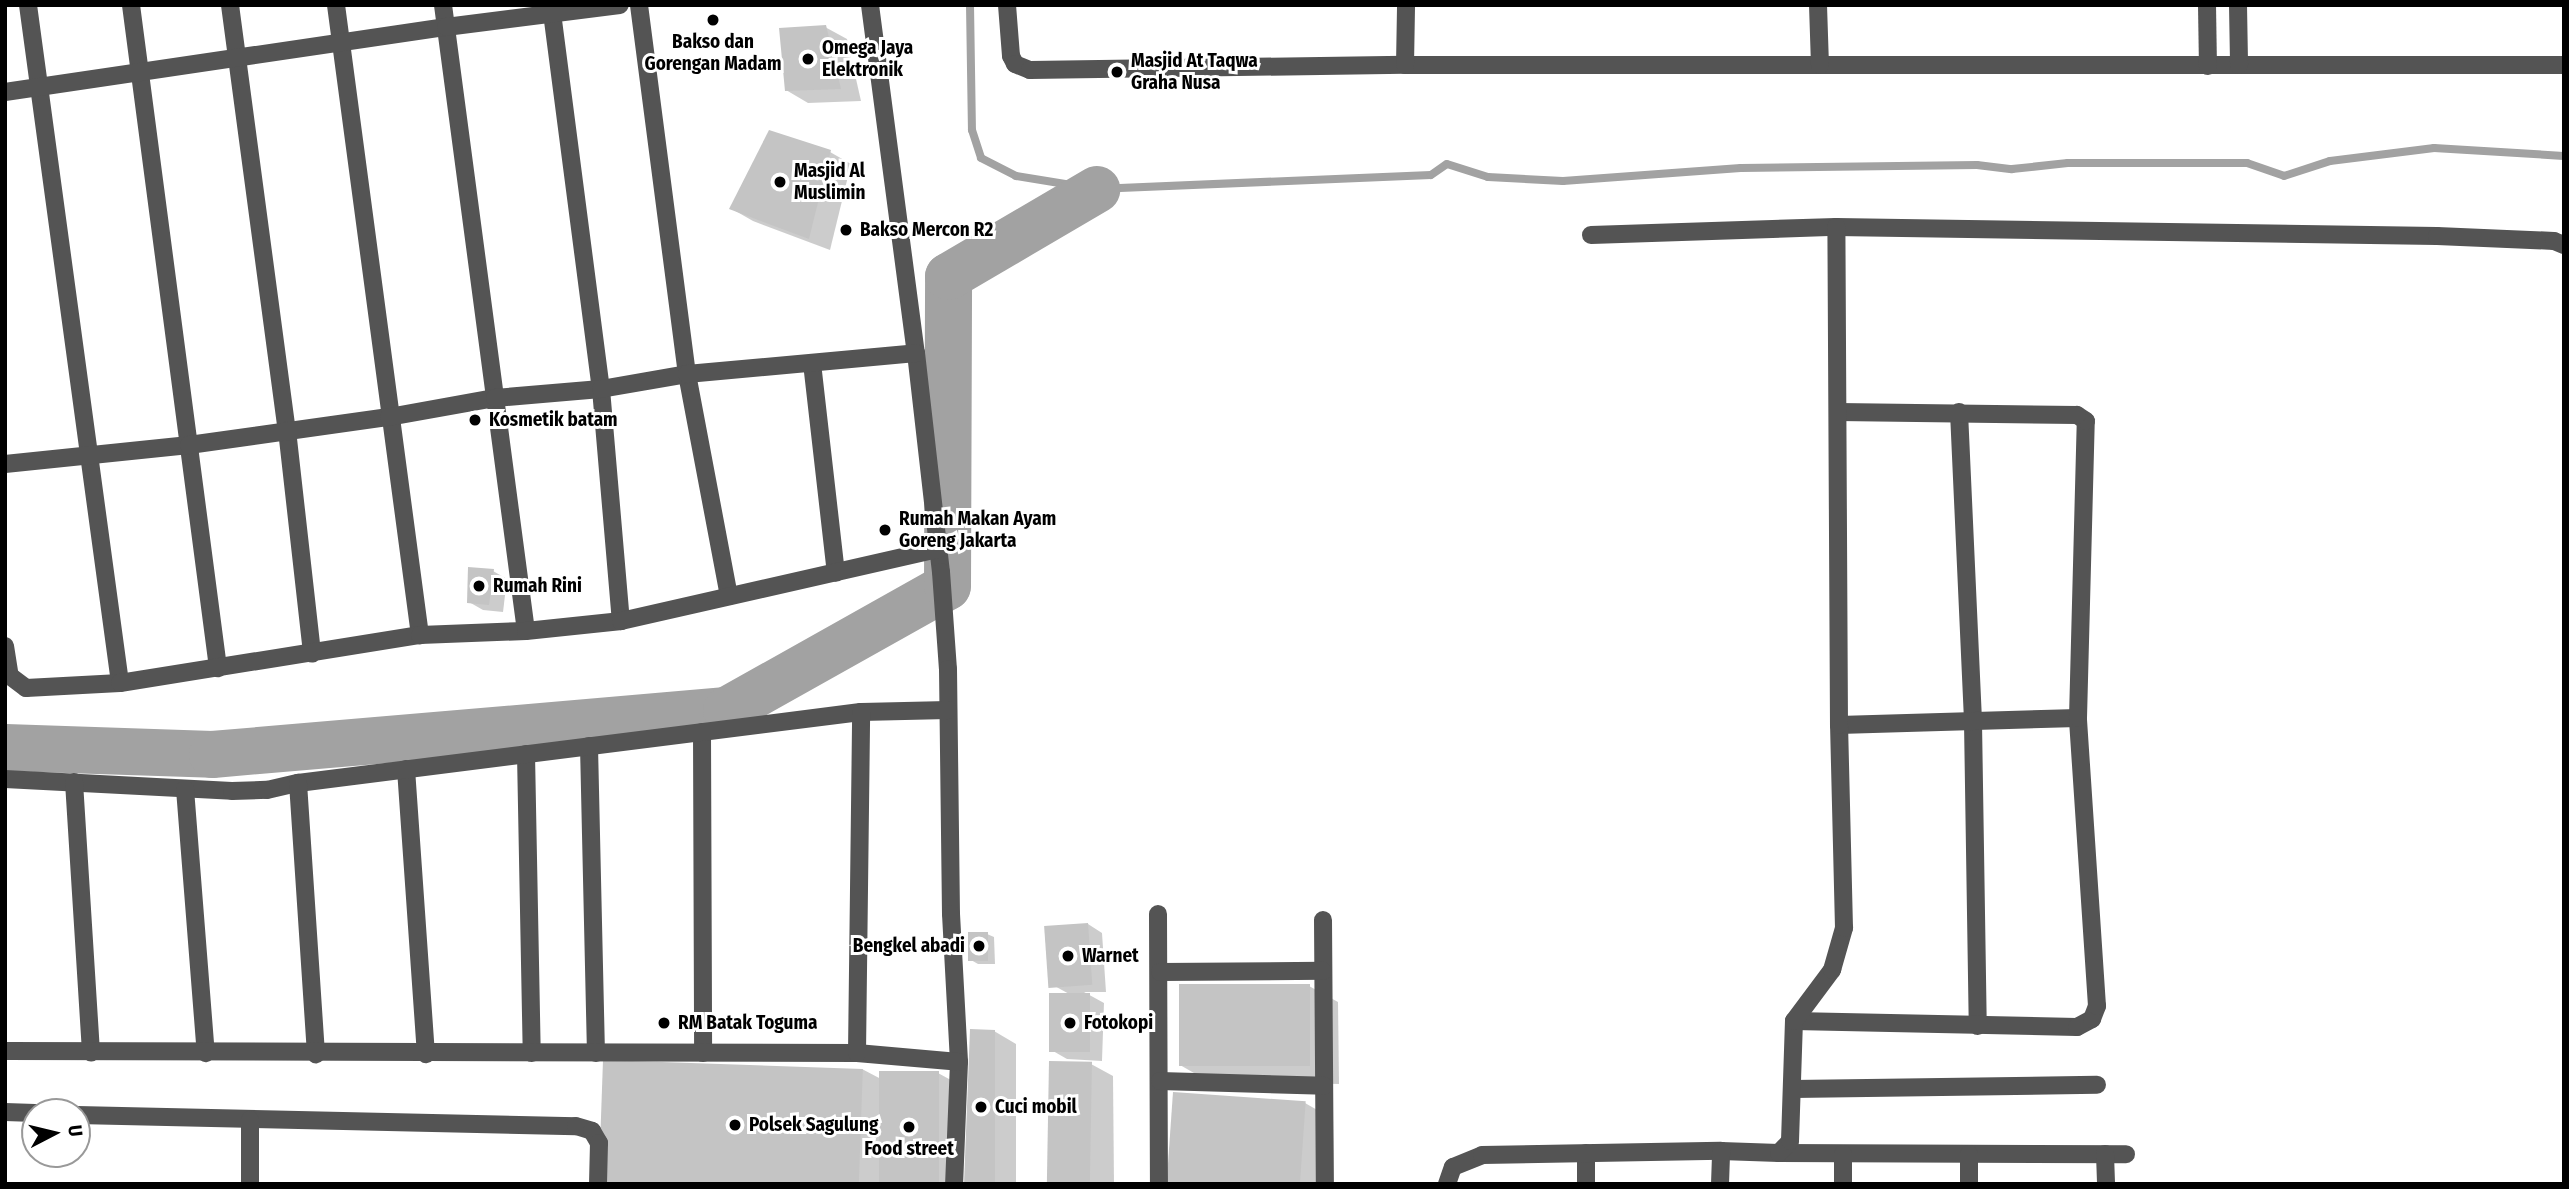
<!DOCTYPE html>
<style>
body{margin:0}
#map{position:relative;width:2569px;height:1189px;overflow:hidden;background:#fff;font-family:"Fira Sans Condensed",sans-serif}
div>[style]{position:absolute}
.shadow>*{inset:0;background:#0003}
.stream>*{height:8px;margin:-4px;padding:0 4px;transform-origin:4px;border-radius:4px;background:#a2a2a2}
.river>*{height:47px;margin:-23.5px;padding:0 23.5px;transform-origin:23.5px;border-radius:23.5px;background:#a2a2a2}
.building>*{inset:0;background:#c4c4c4;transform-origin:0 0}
.minor>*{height:18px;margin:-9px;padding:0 9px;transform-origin:9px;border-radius:9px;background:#545454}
.dots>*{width:19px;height:19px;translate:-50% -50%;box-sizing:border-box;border:4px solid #fff;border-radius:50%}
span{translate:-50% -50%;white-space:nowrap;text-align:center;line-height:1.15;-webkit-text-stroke:6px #fff;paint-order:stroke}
.poi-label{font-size:19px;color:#000;font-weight:700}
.left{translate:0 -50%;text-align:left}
.right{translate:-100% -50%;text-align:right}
.frame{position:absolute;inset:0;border:7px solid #000;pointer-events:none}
.north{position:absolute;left:21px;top:1098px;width:70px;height:70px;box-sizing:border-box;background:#fff;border:2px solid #999;border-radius:50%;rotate:83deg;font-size:19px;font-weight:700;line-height:28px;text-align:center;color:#000}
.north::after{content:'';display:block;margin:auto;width:24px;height:32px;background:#000;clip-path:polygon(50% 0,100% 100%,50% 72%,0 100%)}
</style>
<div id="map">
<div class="shadow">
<i style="clip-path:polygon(825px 27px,847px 39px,861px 101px,808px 103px,786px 90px)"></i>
<i style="clip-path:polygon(830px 152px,851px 164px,830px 250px,753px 221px,732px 209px)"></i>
<i style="clip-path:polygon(493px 571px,507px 579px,503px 612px,483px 610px,469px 602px)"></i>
<i style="clip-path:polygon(1088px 924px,1102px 933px,1106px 992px,1084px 992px,1104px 1003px,1102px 1061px,1067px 1059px,1053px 1051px,1071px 995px,1051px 984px)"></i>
<i style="clip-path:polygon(987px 934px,994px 937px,995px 964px,978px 964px,971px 960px)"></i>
<i style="clip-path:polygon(1309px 986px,1338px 1002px,1339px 1084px,1208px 1081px,1180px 1065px)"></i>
<i style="clip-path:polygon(994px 1031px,1016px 1044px,1016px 1184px,965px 1184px)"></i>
<i style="clip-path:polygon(1091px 1064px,1113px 1076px,1114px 1184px,1050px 1184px)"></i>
<i style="clip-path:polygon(862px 1069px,881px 1079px,938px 1073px,960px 1085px,958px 1184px,608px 1184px)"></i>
<i style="clip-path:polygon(1305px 1103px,1333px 1119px,1334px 1184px,1175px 1184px)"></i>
</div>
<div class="stream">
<i style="left:970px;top:5px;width:125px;rotate:89.1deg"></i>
<i style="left:972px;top:130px;width:29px;rotate:72deg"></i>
<i style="left:981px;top:158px;width:39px;rotate:27deg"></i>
<i style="left:1016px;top:176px;width:81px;rotate:9.2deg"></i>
<i style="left:1096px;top:189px;width:335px;rotate:-2.4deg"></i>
<i style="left:1431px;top:175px;width:19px;rotate:-35deg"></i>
<i style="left:1447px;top:164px;width:43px;rotate:17.6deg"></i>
<i style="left:1488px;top:177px;width:75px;rotate:3.1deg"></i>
<i style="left:1563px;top:181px;width:178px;rotate:-4.2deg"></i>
<i style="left:1741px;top:168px;width:236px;rotate:-0.7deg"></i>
<i style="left:1977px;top:165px;width:35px;rotate:7deg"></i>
<i style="left:2012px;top:169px;width:56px;rotate:-6.1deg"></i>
<i style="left:2068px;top:163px;width:179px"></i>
<i style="left:2247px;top:163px;width:39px;rotate:19deg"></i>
<i style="left:2284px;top:176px;width:48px;rotate:-18.1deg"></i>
<i style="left:2330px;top:161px;width:105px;rotate:-7.1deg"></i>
<i style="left:2434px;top:148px;width:130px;rotate:3.5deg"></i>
</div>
<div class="river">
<i style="left:5px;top:747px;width:207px;rotate:1.9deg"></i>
<i style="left:212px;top:754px;width:516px;rotate:-4.89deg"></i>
<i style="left:726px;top:710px;width:253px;rotate:-29.3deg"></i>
<i style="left:947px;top:586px;width:310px;rotate:-89.8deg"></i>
<i style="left:948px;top:276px;width:172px;rotate:-30.4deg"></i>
</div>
<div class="building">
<i style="clip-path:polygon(826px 25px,841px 89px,785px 91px,779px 28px)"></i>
<i style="clip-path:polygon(769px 130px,831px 150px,809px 239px,729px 209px)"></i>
<i style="clip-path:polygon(468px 567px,494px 569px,489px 605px,467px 603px)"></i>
<i style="left:1088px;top:923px;width:62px;height:44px;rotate:86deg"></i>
<i style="left:968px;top:932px;width:20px;height:29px"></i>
<i style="left:1179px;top:984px;width:131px;height:82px"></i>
<i style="left:1049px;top:993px;width:41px;height:59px"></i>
<i style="clip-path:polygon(970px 1029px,995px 1030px,995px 1184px,964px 1184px)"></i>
<i style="left:603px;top:1060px;width:260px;height:124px;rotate:2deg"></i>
<i style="left:1049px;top:1061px;width:43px;height:123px;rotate:1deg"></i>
<i style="left:879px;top:1071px;width:60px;height:113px"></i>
<i style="left:1173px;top:1092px;width:133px;height:92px;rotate:4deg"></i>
</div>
<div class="minor">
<i style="left:28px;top:5px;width:684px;rotate:82.27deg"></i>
<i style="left:131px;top:5px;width:669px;rotate:82.52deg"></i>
<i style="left:230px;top:5px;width:429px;rotate:82.4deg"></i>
<i style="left:287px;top:430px;width:225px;rotate:83.6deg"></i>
<i style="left:336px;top:5px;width:636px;rotate:82.41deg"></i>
<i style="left:443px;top:5px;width:631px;rotate:82.45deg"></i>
<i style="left:551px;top:5px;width:387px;rotate:82.6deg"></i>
<i style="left:601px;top:389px;width:233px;rotate:85.1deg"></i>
<i style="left:639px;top:5px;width:372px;rotate:82.6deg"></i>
<i style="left:687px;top:374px;width:226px;rotate:79.3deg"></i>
<i style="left:870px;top:5px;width:351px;rotate:82.5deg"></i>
<i style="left:916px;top:353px;width:220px;rotate:83.5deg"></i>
<i style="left:941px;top:572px;width:97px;rotate:85.9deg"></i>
<i style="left:948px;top:669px;width:245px;rotate:89.3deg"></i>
<i style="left:951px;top:914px;width:148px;rotate:86.9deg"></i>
<i style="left:959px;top:1062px;width:122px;rotate:92.3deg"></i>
<i style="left:1007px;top:5px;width:51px;rotate:85.5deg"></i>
<i style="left:1011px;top:56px;width:9px;rotate:63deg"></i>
<i style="left:1015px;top:64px;width:16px;rotate:22deg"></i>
<i style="left:1030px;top:70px;width:375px;rotate:-0.8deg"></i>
<i style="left:1405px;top:65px;width:1159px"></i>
<i style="left:1818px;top:5px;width:60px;rotate:88.1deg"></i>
<i style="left:2207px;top:5px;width:61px;rotate:89.1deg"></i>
<i style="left:2238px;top:5px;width:60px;rotate:89deg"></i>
<i style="left:1405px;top:65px;width:60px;rotate:-89deg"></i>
<i style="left:5px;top:92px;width:446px;rotate:-8.4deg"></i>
<i style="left:446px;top:27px;width:175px;rotate:-7.2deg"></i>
<i style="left:1591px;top:235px;width:245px;rotate:-1.9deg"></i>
<i style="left:1836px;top:227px;width:601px;rotate:0.86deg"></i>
<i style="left:2437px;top:236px;width:117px;rotate:2.4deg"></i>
<i style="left:2554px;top:241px;width:11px;rotate:22deg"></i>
<i style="left:812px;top:363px;width:211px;rotate:83.5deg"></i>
<i style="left:1959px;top:412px;width:310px;rotate:87.4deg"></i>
<i style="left:1973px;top:722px;width:304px;rotate:89.1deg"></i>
<i style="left:5px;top:464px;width:185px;rotate:-5.9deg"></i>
<i style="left:189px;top:445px;width:202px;rotate:-8deg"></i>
<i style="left:389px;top:417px;width:108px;rotate:-10.2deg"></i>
<i style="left:495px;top:398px;width:106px;rotate:-4.9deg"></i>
<i style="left:601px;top:389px;width:87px;rotate:-9.9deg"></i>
<i style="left:687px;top:374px;width:230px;rotate:-5.2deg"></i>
<i style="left:5px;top:646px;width:30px;rotate:81deg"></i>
<i style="left:10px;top:676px;width:20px;rotate:37deg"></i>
<i style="left:26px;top:688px;width:94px;rotate:-3deg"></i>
<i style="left:120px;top:683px;width:304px;rotate:-9.1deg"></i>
<i style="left:420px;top:635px;width:106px;rotate:-2.2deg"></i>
<i style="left:526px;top:631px;width:96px;rotate:-6deg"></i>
<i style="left:621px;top:621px;width:326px;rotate:-12.8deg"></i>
<i style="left:1839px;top:725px;width:239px;rotate:-1.7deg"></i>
<i style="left:702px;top:732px;width:321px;rotate:89.8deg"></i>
<i style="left:589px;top:746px;width:307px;rotate:88.7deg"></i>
<i style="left:526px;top:754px;width:299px;rotate:88.9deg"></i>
<i style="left:406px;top:769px;width:286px;rotate:86deg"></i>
<i style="left:5px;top:779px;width:227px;rotate:3deg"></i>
<i style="left:232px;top:791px;width:35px;rotate:-2deg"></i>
<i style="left:267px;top:790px;width:32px;rotate:-13deg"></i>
<i style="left:298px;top:783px;width:567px;rotate:-7.19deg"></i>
<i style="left:861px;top:712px;width:87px;rotate:-1.3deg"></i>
<i style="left:74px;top:782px;width:271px;rotate:86.4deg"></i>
<i style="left:298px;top:783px;width:272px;rotate:86.2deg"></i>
<i style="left:185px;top:789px;width:265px;rotate:85.5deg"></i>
<i style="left:1158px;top:914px;width:270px;rotate:89.8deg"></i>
<i style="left:1323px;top:920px;width:264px;rotate:89.6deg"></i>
<i style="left:1160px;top:972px;width:163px;rotate:-0.4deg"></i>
<i style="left:1794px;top:1021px;width:283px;rotate:1.2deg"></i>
<i style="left:2077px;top:1027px;width:17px;rotate:-28deg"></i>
<i style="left:2092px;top:1019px;width:14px;rotate:-69deg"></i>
<i style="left:2097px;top:1006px;width:289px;rotate:-93.8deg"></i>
<i style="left:2078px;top:718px;width:297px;rotate:-88.5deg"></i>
<i style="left:2086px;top:421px;width:11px;rotate:-146deg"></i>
<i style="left:2077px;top:415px;width:239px;rotate:-179.3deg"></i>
<i style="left:5px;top:1051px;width:852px;rotate:0.13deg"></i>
<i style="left:857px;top:1053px;width:102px;rotate:5deg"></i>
<i style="left:857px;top:1053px;width:341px;rotate:-89.3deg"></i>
<i style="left:1160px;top:1081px;width:164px;rotate:1.7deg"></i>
<i style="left:1793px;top:1089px;width:304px;rotate:-0.8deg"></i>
<i style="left:5px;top:1112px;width:30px;rotate:2deg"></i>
<i style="left:77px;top:1115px;width:499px;rotate:1.3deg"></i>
<i style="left:576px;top:1126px;width:17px;rotate:17deg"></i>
<i style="left:592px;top:1131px;width:14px;rotate:60deg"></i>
<i style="left:599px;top:1143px;width:41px;rotate:91.4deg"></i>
<i style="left:250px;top:1120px;width:64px;rotate:90deg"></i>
<i style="left:1586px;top:1153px;width:31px;rotate:90deg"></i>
<i style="left:1779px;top:1153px;width:347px;rotate:0.2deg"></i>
<i style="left:1843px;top:1154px;width:30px;rotate:90deg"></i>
<i style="left:1969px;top:1154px;width:30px;rotate:90deg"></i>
<i style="left:2105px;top:1154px;width:30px;rotate:88deg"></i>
<i style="left:1447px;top:1184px;width:18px;rotate:-71deg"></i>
<i style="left:1453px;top:1167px;width:31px;rotate:-22deg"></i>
<i style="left:1482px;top:1155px;width:239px;rotate:-1deg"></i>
<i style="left:1721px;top:1151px;width:58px;rotate:2deg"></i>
<i style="left:1779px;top:1153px;width:16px;rotate:-47deg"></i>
<i style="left:1790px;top:1141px;width:120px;rotate:-88.1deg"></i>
<i style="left:1794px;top:1021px;width:64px;rotate:-53.3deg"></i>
<i style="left:1832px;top:970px;width:44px;rotate:-74.1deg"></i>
<i style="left:1844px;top:928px;width:203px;rotate:-91.4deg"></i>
<i style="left:1839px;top:725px;width:498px;rotate:-90.3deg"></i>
<i style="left:1720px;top:1184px;width:33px;rotate:-88deg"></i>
</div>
<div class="dots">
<i style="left:713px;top:20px;background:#000"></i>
<i style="left:808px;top:59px;background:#000"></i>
<i style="left:1117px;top:72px;background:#000"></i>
<i style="left:780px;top:182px;background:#000"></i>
<i style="left:846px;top:230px;background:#000"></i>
<i style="left:475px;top:420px;background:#000"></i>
<i style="left:885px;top:530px;background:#000"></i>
<i style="left:479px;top:586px;background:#000"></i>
<i style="left:979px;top:946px;background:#000"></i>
<i style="left:1068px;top:956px;background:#000"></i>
<i style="left:664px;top:1023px;background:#000"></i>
<i style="left:1070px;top:1023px;background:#000"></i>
<i style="left:981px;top:1107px;background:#000"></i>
<i style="left:735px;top:1125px;background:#000"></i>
<i style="left:909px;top:1127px;background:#000"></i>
</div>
<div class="poi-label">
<span style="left:713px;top:53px">Bakso dan<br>Gorengan Madam</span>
<span class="left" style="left:822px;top:59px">Omega Jaya<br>Elektronik</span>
<span class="left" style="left:1131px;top:72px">Masjid At Taqwa<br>Graha Nusa</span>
<span class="left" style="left:794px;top:182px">Masjid Al<br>Muslimin</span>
<span class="left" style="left:860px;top:230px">Bakso Mercon R2</span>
<span class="left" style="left:489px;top:420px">Kosmetik batam</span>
<span class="left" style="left:899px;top:530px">Rumah Makan Ayam<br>Goreng Jakarta</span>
<span class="left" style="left:493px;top:586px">Rumah Rini</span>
<span class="right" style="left:965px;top:946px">Bengkel abadi</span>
<span class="left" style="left:1082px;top:956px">Warnet</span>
<span class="left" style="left:678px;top:1023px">RM Batak Toguma</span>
<span class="left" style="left:1084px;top:1023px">Fotokopi</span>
<span class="left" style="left:995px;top:1107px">Cuci mobil</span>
<span class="left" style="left:749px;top:1125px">Polsek Sagulung</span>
<span style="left:909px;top:1149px">Food street</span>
</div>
<div class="frame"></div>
<div class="north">U</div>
</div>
